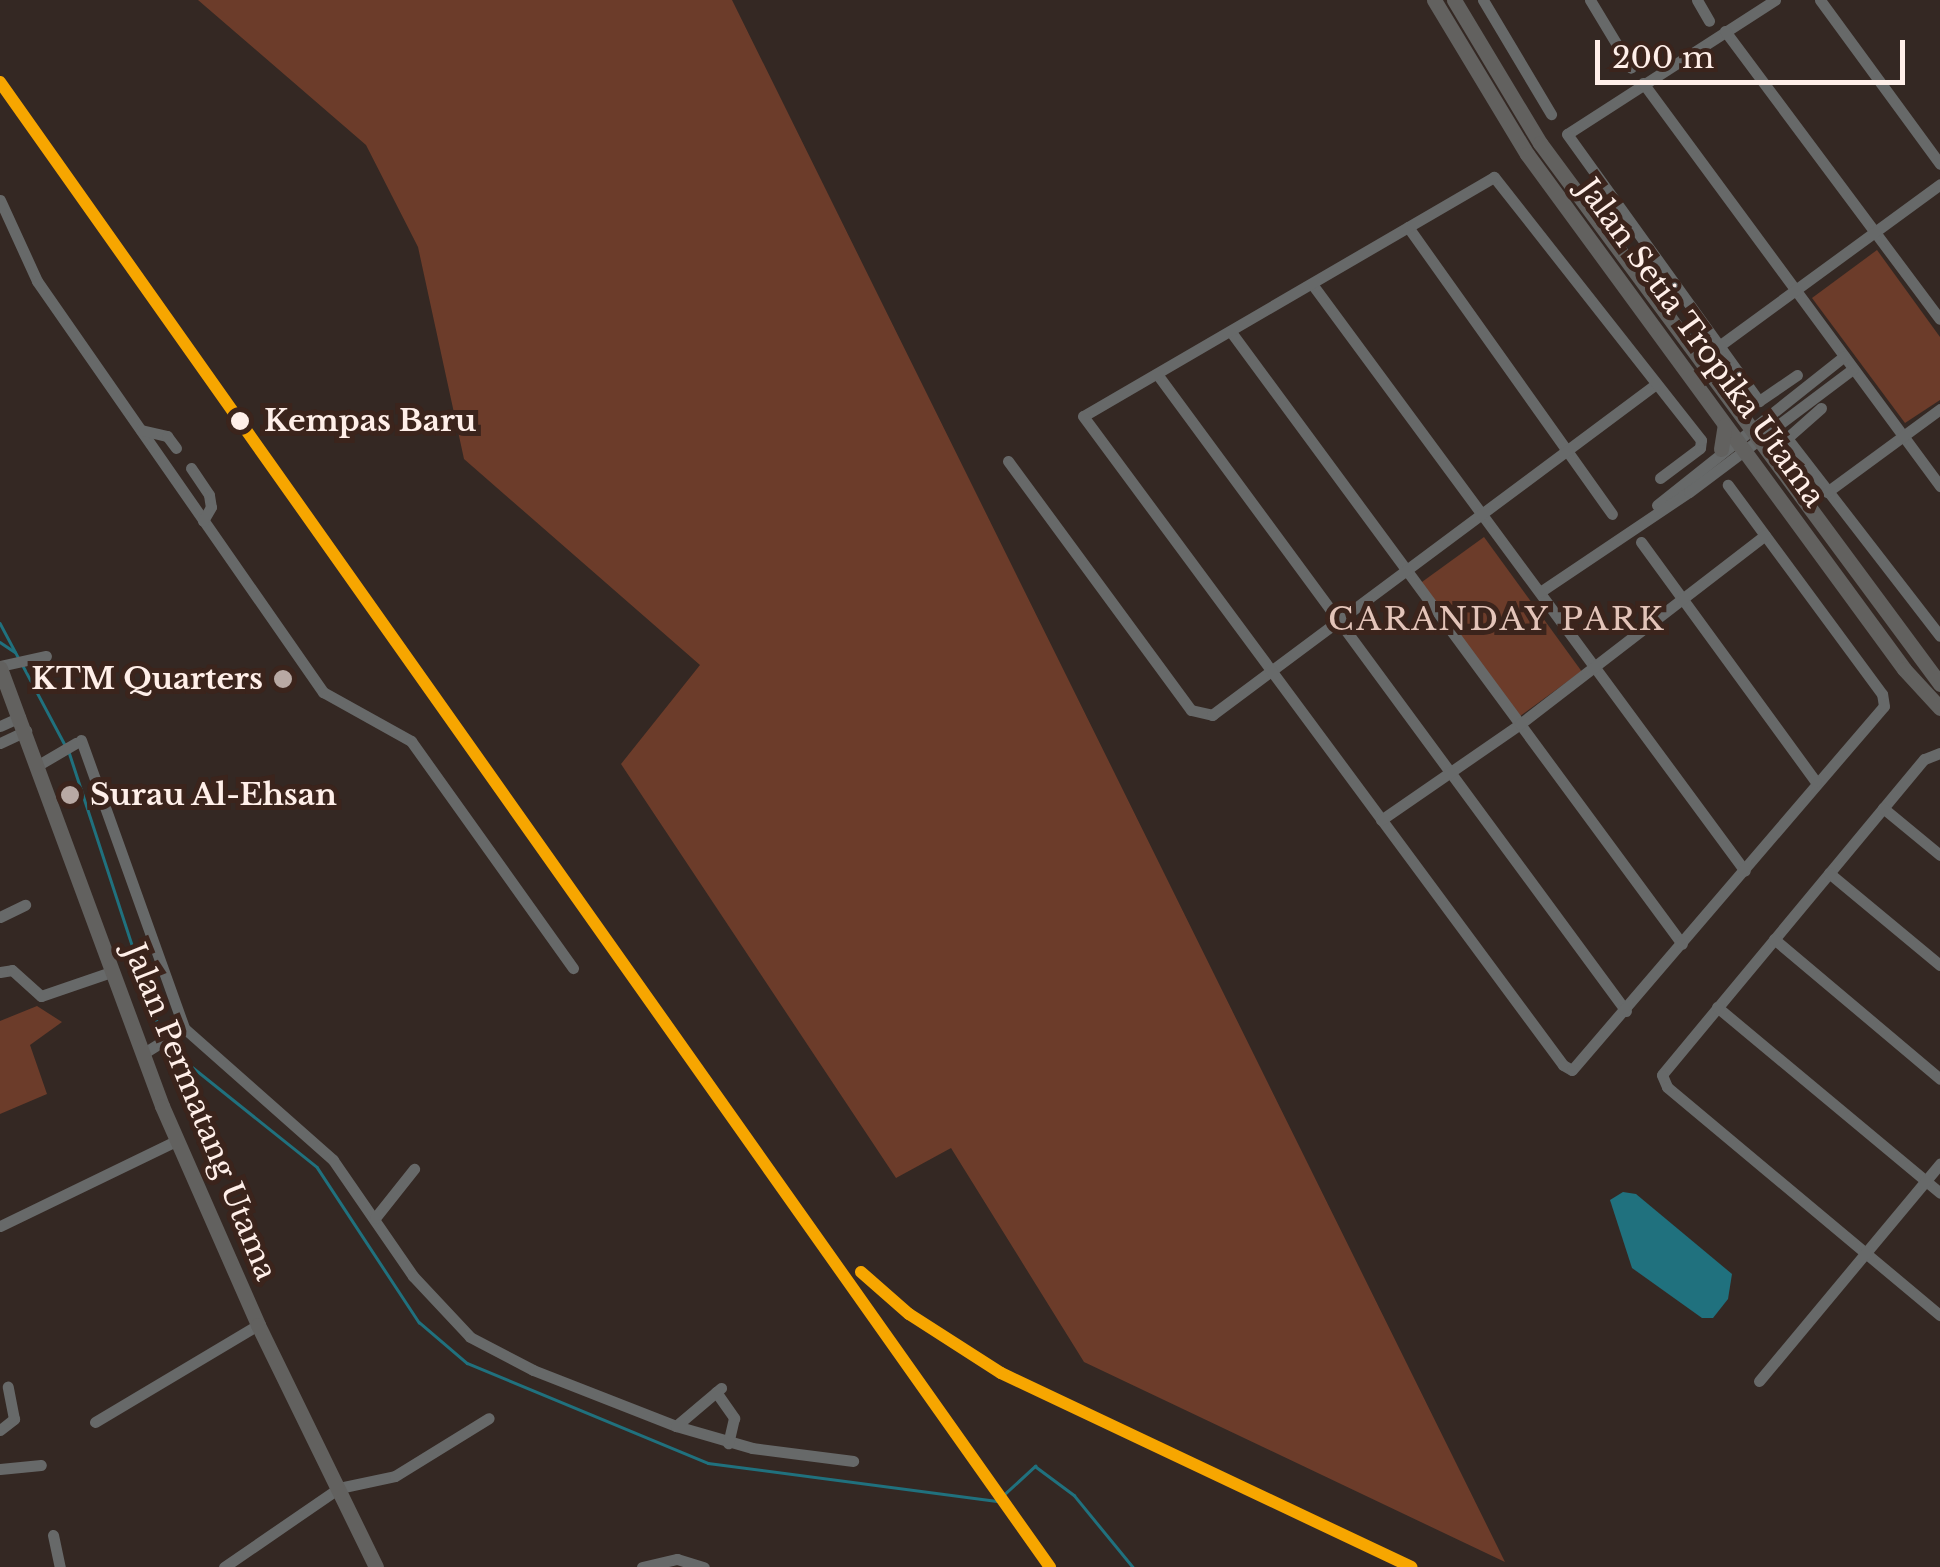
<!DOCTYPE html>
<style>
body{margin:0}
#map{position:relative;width:1940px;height:1567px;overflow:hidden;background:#342823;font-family:"Libre Baskerville",serif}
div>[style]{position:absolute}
.green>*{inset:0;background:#6c3c2a;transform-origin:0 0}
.water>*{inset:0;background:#20717e}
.stream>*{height:2.5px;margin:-1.25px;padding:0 1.25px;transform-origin:1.25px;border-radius:1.25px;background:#20717e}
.street>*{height:11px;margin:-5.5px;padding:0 5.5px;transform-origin:5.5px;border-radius:5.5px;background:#676969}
.secondary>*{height:15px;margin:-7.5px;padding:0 7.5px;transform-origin:7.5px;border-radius:7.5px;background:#62615f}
.rail-1>*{height:12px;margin:-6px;padding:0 6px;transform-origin:6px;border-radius:6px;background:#f7a600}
.dots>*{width:28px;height:28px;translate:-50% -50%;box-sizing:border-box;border:5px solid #3b241c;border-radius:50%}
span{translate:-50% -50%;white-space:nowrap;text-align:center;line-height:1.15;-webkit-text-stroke:10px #3b241c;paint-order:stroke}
.street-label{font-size:30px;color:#ffefe9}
.stop-label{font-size:30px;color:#ffefe9;font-weight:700}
.left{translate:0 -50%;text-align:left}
.poi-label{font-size:30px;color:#ffefe9;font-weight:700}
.right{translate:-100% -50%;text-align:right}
.neighbourhood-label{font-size:32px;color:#e3c4b9;letter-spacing:2.5px}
.scale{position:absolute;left:1595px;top:40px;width:310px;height:45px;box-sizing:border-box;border:5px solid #ffefe9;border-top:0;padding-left:12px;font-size:30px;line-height:35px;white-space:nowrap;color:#ffefe9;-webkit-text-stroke:8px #3b241c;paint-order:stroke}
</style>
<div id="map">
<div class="green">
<i style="clip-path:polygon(198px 0,732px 0,1505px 1562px,1084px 1362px,951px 1148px,896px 1178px,621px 764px,700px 665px,464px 459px,418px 247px,366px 145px)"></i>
<i style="clip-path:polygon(1877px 250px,1940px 337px,1940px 400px,1905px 423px,1812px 298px)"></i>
<i style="left:1484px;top:537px;width:166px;height:78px;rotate:54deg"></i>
<i style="clip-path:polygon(37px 1006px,62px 1022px,30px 1045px,47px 1094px,0 1114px,0 1021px)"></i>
</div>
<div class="water">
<i style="clip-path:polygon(1623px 1192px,1636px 1194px,1732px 1274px,1728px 1299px,1713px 1318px,1702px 1318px,1632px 1268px,1610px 1200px)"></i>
</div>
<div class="stream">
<i style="left:0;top:623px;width:38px;rotate:62deg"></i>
<i style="left:0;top:642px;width:18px;rotate:34deg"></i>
<i style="left:22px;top:664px;width:92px;rotate:62deg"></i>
<i style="left:69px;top:752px;width:297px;rotate:71.9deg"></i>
<i style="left:166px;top:1046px;width:193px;rotate:38.7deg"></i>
<i style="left:317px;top:1167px;width:186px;rotate:56.7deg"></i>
<i style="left:419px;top:1322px;width:63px;rotate:40.5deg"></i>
<i style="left:467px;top:1363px;width:261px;rotate:22.5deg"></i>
<i style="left:708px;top:1463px;width:291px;rotate:7.5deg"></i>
<i style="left:997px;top:1501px;width:52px;rotate:-42.6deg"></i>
<i style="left:1035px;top:1466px;width:49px;rotate:36.6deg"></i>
<i style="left:1074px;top:1495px;width:93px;rotate:50.7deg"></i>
</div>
<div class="street">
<i style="left:1483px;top:0;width:133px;rotate:59.2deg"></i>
<i style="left:1590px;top:0;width:79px;rotate:58.9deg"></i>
<i style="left:1697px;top:0;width:24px;rotate:60deg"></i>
<i style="left:1775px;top:0;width:247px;rotate:147.2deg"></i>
<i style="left:1567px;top:134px;width:329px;rotate:54.3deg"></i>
<i style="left:1759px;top:401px;width:46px;rotate:-34.4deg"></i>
<i style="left:1820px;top:0;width:203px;rotate:53.8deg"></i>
<i style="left:1725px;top:31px;width:359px;rotate:53.3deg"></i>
<i style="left:1643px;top:83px;width:501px;rotate:53.61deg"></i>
<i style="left:0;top:200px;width:89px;rotate:65.4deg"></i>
<i style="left:37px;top:281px;width:501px;rotate:55.17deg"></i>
<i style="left:323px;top:692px;width:101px;rotate:29.1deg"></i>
<i style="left:411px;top:741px;width:279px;rotate:54.5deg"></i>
<i style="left:1408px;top:227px;width:352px;rotate:54.6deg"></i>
<i style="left:1312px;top:284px;width:729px;rotate:53.59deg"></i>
<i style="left:1231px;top:332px;width:760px;rotate:53.61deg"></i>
<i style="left:1719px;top:346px;width:274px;rotate:-36.2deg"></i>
<i style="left:1157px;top:374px;width:791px;rotate:53.64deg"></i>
<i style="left:1821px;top:408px;width:45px;rotate:138.6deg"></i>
<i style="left:1787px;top:438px;width:250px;rotate:52.3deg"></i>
<i style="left:141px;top:430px;width:27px;rotate:13deg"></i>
<i style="left:167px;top:436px;width:15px;rotate:53deg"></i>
<i style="left:1008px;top:461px;width:309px;rotate:53.7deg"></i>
<i style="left:1191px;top:710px;width:22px;rotate:13deg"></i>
<i style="left:1212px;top:715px;width:554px;rotate:-36.7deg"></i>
<i style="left:191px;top:468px;width:32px;rotate:56deg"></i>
<i style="left:209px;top:495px;width:12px;rotate:81deg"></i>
<i style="left:211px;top:507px;width:16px;rotate:120deg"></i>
<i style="left:1660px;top:478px;width:50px;rotate:-36.9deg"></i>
<i style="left:1700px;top:448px;width:8px;rotate:-83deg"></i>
<i style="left:1701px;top:440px;width:335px;rotate:-128.2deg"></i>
<i style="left:1494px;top:177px;width:475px;rotate:149.8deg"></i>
<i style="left:1083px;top:416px;width:807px;rotate:53.51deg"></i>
<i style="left:1563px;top:1065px;width:10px;rotate:29deg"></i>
<i style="left:1572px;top:1070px;width:479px;rotate:-49.4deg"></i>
<i style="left:1884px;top:706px;width:12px;rotate:-99deg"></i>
<i style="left:1882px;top:694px;width:260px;rotate:-126.4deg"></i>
<i style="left:1827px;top:492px;width:140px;rotate:-36.3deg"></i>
<i style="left:1657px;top:505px;width:239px;rotate:-38.5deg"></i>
<i style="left:1641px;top:542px;width:297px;rotate:53.9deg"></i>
<i style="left:1540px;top:592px;width:179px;rotate:-33.9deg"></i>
<i style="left:1689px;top:492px;width:205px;rotate:-36.9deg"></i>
<i style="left:0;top:666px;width:47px;rotate:-12.3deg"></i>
<i style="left:0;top:726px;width:22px;rotate:-24deg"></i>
<i style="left:81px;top:740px;width:306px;rotate:70.3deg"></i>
<i style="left:184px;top:1028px;width:199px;rotate:41.5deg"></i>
<i style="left:333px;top:1160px;width:141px;rotate:55.4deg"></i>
<i style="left:413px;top:1276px;width:83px;rotate:46.9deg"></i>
<i style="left:470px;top:1337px;width:71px;rotate:27.6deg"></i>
<i style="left:533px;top:1370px;width:154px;rotate:21.4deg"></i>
<i style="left:676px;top:1426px;width:79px;rotate:16.1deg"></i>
<i style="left:752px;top:1448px;width:102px;rotate:7.3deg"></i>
<i style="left:0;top:743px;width:29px;rotate:-25deg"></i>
<i style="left:1940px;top:753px;width:17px;rotate:159deg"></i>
<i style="left:1924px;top:759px;width:410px;rotate:129.7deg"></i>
<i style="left:1662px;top:1075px;width:13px;rotate:67deg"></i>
<i style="left:1667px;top:1087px;width:356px;rotate:39.9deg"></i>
<i style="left:40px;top:764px;width:42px;rotate:-30.3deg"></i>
<i style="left:1883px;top:808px;width:74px;rotate:39.5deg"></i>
<i style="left:1381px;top:820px;width:169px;rotate:-34.6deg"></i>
<i style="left:1520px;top:724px;width:309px;rotate:-37.6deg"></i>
<i style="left:1829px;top:873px;width:144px;rotate:39.7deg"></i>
<i style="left:0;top:917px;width:28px;rotate:-26deg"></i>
<i style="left:1774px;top:939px;width:217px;rotate:40.1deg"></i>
<i style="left:0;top:972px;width:12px;rotate:-9deg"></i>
<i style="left:12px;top:970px;width:39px;rotate:42deg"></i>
<i style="left:41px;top:996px;width:74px;rotate:-18.9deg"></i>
<i style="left:1717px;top:1007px;width:290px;rotate:39.8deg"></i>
<i style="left:144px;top:1053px;width:47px;rotate:-32deg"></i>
<i style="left:375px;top:1218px;width:63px;rotate:-51.5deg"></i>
<i style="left:0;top:1226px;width:198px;rotate:-25.8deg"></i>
<i style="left:1759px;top:1381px;width:283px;rotate:-50.2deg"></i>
<i style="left:716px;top:1392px;width:32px;rotate:55deg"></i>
<i style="left:734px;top:1418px;width:26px;rotate:103deg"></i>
<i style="left:95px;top:1422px;width:190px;rotate:-30.8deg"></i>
<i style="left:676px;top:1426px;width:59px;rotate:-40.2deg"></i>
<i style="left:0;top:1430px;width:18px;rotate:-38deg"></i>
<i style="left:14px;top:1419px;width:33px;rotate:-101deg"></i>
<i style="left:0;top:1469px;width:41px;rotate:-5.6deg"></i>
<i style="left:53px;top:1535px;width:33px;rotate:78deg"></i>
<i style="left:224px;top:1567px;width:140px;rotate:-34.5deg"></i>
<i style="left:339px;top:1488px;width:57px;rotate:-12.1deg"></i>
<i style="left:395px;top:1476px;width:110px;rotate:-31.7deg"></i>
<i style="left:642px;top:1567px;width:36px;rotate:-13deg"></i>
<i style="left:677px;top:1559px;width:28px;rotate:17deg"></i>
</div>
<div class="secondary">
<i style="left:1434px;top:0;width:180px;rotate:58.9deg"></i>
<i style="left:1527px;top:154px;width:638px;rotate:53.79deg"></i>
<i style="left:1904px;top:669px;width:53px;rotate:47.3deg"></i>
<i style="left:1454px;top:0;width:167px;rotate:59deg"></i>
<i style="left:1540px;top:143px;width:673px;rotate:53.52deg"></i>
<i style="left:1721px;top:449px;width:24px;rotate:-81deg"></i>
<i style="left:0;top:668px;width:467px;rotate:69.7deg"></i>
<i style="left:162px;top:1106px;width:239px;rotate:66.3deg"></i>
<i style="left:258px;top:1325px;width:269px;rotate:64deg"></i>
</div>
<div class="rail-1">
<i style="left:0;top:82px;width:1819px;rotate:54.74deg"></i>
<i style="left:861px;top:1272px;width:64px;rotate:41.2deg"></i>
<i style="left:909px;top:1314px;width:109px;rotate:32.7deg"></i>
<i style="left:1001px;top:1373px;width:454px;rotate:25.3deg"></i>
</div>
<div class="dots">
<i style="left:240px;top:421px;background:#ffefe9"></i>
<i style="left:283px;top:679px;background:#b8a9a4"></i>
<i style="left:70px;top:795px;background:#b8a9a4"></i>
</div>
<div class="street-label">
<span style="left:1701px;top:343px;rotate:54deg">Jalan Setia Tropika Utama</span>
<span style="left:200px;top:1112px;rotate:68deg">Jalan Permatang Utama</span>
</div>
<div class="stop-label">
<span class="left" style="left:264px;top:421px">Kempas Baru</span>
</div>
<div class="poi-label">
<span class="right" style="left:263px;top:679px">KTM Quarters</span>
<span class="left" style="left:90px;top:795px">Surau Al-Ehsan</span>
</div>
<div class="neighbourhood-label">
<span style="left:1497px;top:619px">CARANDAY PARK</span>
</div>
<div class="scale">200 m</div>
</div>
